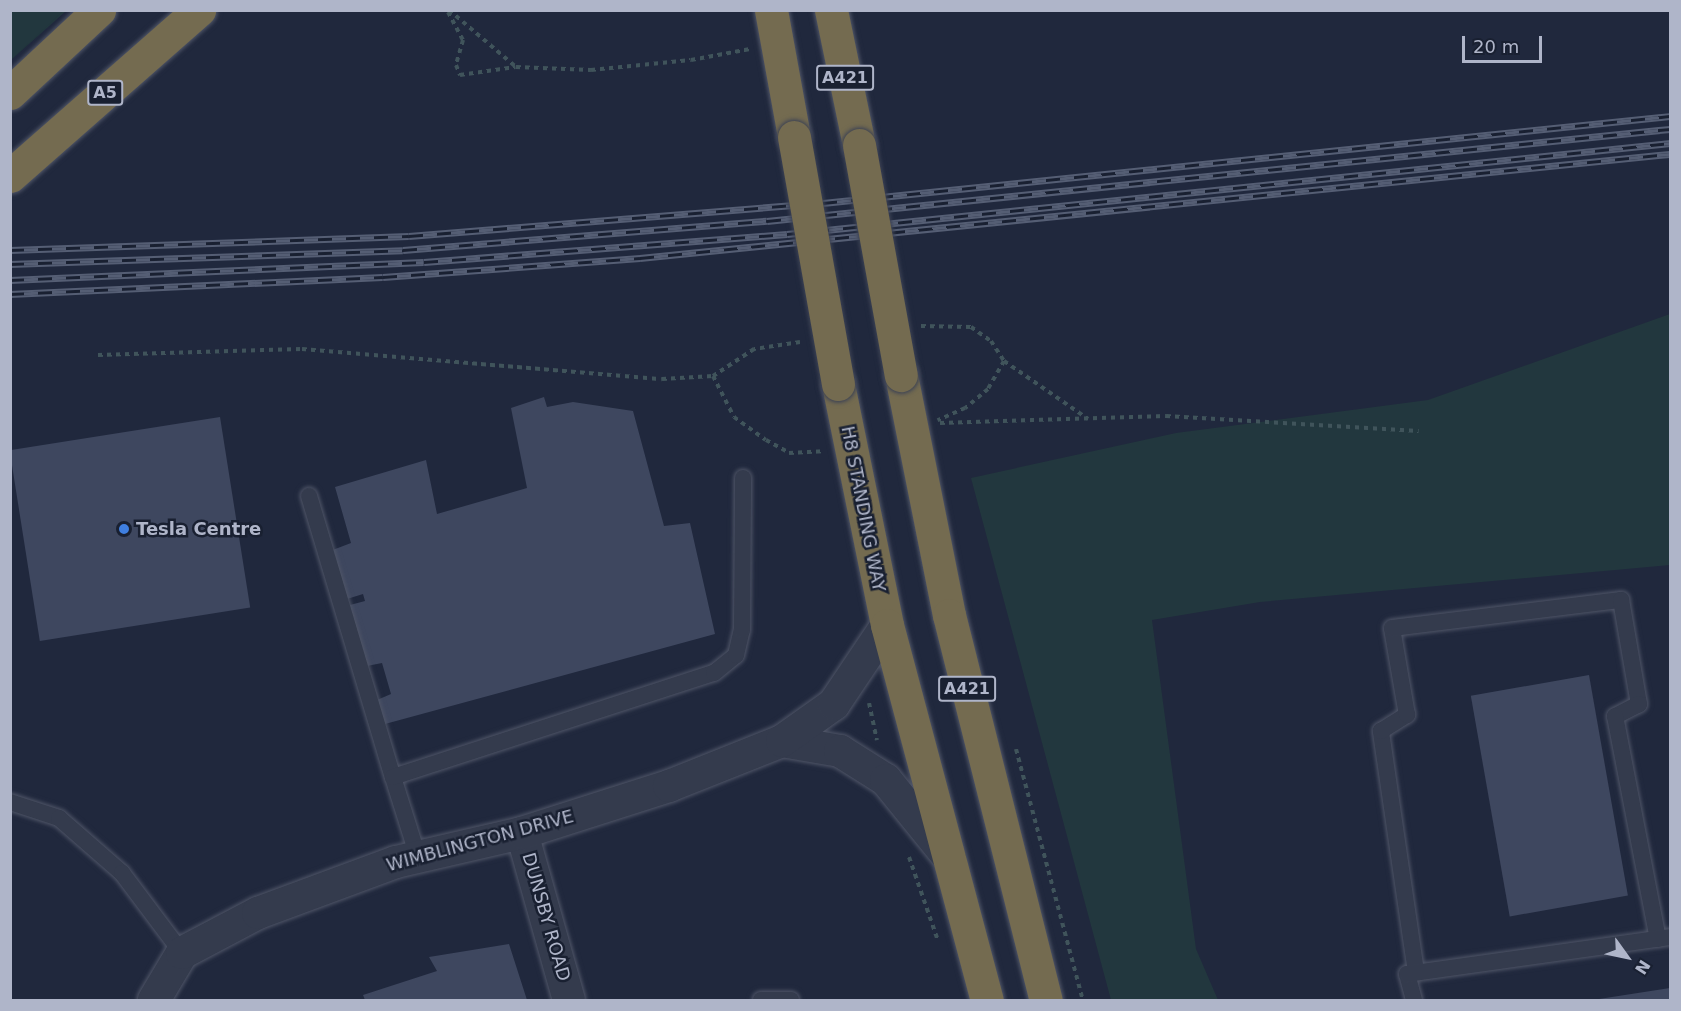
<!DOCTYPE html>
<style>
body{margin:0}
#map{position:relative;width:1681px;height:1011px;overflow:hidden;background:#20283d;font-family:"DejaVu Sans",sans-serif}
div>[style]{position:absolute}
.green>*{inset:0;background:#22373e}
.building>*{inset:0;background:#3e475f;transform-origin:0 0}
.path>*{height:4px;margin-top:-2px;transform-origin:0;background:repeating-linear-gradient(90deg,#40545b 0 4.5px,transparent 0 9px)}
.roads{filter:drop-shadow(0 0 2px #4f5567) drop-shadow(0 0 2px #4f5567)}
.lane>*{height:16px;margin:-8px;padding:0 8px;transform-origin:8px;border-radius:8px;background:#343b4d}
.street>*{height:32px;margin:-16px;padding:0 16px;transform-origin:16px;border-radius:16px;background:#343b4d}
.highway>*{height:33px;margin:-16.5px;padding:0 16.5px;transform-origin:16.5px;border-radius:16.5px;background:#746b50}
.rail>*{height:7px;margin-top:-3.5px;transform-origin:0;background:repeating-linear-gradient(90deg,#192031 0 14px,#555e74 0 28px);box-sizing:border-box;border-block:2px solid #555e74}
.bridges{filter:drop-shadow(0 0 2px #3c4254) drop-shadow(0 0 2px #3c4254)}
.highway-bridge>*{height:33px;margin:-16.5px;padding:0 16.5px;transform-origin:16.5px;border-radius:16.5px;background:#746b50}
.dots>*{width:16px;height:16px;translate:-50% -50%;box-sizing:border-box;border:3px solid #192031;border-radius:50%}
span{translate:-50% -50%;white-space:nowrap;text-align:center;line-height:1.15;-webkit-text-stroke:5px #192031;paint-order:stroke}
.shield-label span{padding:2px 4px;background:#192031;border:2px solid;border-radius:4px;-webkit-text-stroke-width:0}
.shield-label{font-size:16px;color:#afb5c9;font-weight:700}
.street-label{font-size:18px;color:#afb5c9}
.poi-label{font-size:18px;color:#afb5c9;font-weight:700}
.left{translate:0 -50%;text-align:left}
.frame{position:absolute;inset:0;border:12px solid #afb5c9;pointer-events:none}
.north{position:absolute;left:1597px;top:927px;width:60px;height:60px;-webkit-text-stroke:4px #192031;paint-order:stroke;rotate:123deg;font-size:16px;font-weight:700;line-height:24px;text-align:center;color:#afb5c9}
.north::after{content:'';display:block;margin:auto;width:21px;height:27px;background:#afb5c9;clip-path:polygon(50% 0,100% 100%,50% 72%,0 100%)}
.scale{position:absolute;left:1462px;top:36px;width:80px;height:27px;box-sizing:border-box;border:3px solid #afb5c9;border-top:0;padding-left:8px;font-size:18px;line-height:21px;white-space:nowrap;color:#afb5c9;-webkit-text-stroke:4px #192031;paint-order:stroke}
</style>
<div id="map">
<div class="green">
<i style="clip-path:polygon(11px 10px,66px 10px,66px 11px,11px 60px)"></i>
<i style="clip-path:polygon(1670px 314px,1670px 565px,1260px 602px,1152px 620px,1196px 949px,1218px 1000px,1111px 1000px,971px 478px,1176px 433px,1428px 400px)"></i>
</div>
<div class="building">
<i style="clip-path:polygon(544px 397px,547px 407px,573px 402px,633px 411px,664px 526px,690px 523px,715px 634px,385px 724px,377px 700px,391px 694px,382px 663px,367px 666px,350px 605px,365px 601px,363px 594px,347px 599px,330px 551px,351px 543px,335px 487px,426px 460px,437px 514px,527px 488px,511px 408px)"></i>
<i style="left:220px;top:417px;width:193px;height:213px;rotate:81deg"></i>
<i style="left:1589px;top:675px;width:224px;height:120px;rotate:80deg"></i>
<i style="clip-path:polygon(509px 944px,527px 1000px,365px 1000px,363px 995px,437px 971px,429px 957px)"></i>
<i style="clip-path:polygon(1670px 988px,1670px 1000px,1600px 1000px,1599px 999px)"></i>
</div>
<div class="path">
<i style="left:449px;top:10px;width:88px;rotate:40.4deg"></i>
<i style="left:516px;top:67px;width:75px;rotate:2.3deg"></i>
<i style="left:591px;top:70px;width:100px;rotate:-5.7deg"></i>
<i style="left:691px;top:60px;width:60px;rotate:-10.6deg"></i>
<i style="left:448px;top:12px;width:32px;rotate:62deg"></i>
<i style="left:463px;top:40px;width:26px;rotate:106deg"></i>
<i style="left:456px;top:65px;width:11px;rotate:68deg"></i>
<i style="left:460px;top:75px;width:56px;rotate:-8.3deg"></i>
<i style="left:921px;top:326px;width:50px;rotate:1.1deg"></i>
<i style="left:971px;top:327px;width:24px;rotate:35deg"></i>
<i style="left:991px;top:341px;width:24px;rotate:57deg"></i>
<i style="left:1004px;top:361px;width:32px;rotate:120deg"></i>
<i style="left:988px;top:389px;width:30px;rotate:140deg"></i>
<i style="left:965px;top:408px;width:30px;rotate:156deg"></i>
<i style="left:800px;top:342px;width:47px;rotate:171.3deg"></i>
<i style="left:754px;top:349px;width:49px;rotate:146.6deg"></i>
<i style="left:713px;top:376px;width:46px;rotate:62.9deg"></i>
<i style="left:734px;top:417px;width:39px;rotate:36deg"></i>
<i style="left:766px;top:440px;width:26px;rotate:29deg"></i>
<i style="left:789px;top:453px;width:34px;rotate:-3deg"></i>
<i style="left:98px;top:355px;width:204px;rotate:-1.7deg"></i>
<i style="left:302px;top:349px;width:361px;rotate:4.8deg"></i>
<i style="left:662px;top:379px;width:51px;rotate:-3.4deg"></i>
<i style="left:1004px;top:361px;width:102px;rotate:34.6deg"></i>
<i style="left:940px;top:423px;width:226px;rotate:-1.8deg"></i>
<i style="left:1166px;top:416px;width:253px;rotate:3.4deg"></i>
<i style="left:869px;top:703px;width:38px;rotate:78deg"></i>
<i style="left:1016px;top:749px;width:260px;rotate:75.1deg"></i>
<i style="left:909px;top:857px;width:86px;rotate:70.9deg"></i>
</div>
<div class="roads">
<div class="lane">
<i style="left:309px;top:496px;width:293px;rotate:73.4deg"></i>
<i style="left:10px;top:802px;width:52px;rotate:18.1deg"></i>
<i style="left:59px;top:818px;width:84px;rotate:41.1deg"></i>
<i style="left:122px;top:873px;width:100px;rotate:53.1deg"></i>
<i style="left:418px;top:857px;width:84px;rotate:-107.4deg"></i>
<i style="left:393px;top:777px;width:337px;rotate:-18deg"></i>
<i style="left:714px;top:673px;width:28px;rotate:-39deg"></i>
<i style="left:736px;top:655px;width:26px;rotate:-77deg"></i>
<i style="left:742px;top:630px;width:152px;rotate:-89.6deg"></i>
<i style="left:1416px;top:972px;width:244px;rotate:-98.3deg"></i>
<i style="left:1381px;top:731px;width:31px;rotate:-32deg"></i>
<i style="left:1407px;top:715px;width:88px;rotate:-99.8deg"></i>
<i style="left:1392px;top:628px;width:231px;rotate:-7deg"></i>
<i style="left:1621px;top:600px;width:106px;rotate:80.2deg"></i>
<i style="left:1639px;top:704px;width:27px;rotate:153deg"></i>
<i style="left:1615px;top:716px;width:227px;rotate:79.1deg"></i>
<i style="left:761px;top:1000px;width:30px"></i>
<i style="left:1414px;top:1000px;width:27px;rotate:-105deg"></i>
<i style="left:1407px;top:974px;width:266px;rotate:-8deg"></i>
</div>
<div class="street">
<i style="left:782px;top:741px;width:59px;rotate:9.8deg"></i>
<i style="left:840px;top:751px;width:54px;rotate:32.2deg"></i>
<i style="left:886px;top:780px;width:102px;rotate:51deg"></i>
<i style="left:522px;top:833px;width:173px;rotate:74.3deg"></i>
<i style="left:154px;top:1000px;width:55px;rotate:-59.2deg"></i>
<i style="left:182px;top:953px;width:86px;rotate:-27.8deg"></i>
<i style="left:258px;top:913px;width:147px;rotate:-20.3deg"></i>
<i style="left:396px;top:862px;width:129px;rotate:-13deg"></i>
<i style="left:522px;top:833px;width:154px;rotate:-17.7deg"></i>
<i style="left:669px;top:786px;width:122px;rotate:-21.7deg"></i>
<i style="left:782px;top:741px;width:64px;rotate:-35.4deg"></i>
<i style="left:834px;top:704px;width:95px;rotate:-56.1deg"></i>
</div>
<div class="highway">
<i style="left:771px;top:10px;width:129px;rotate:79.7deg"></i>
<i style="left:831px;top:10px;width:138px;rotate:78.3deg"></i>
<i style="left:10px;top:93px;width:122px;rotate:-43deg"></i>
<i style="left:10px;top:176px;width:252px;rotate:-41.3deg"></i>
<i style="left:901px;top:375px;width:245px;rotate:78.7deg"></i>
<i style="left:949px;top:615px;width:397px;rotate:75.9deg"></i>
<i style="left:838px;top:384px;width:246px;rotate:78.5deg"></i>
<i style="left:887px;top:625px;width:388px;rotate:75.1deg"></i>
</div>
</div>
<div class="rail">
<i style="left:10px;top:250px;width:399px;rotate:-2deg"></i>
<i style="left:409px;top:236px;width:415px;rotate:-4.6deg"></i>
<i style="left:823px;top:203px;width:851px;rotate:-5.86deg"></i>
<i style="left:10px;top:264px;width:393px;rotate:-2deg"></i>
<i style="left:403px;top:250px;width:365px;rotate:-4.6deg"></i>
<i style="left:767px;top:221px;width:908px;rotate:-5.82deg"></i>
<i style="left:10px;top:280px;width:414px;rotate:-2.5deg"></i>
<i style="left:424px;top:262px;width:364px;rotate:-4.4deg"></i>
<i style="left:787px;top:234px;width:888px;rotate:-5.88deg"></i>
<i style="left:10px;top:294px;width:373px;rotate:-2.6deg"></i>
<i style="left:383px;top:277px;width:258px;rotate:-4.2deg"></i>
<i style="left:640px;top:258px;width:1035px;rotate:-5.77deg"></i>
</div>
<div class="bridges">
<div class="highway-bridge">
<i style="left:794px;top:137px;width:251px;rotate:79.9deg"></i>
<i style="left:859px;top:145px;width:234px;rotate:79.7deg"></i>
</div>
</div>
<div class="dots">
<i style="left:124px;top:529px;background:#3f7fe0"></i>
</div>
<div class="shield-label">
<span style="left:845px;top:78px">A421</span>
<span style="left:105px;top:93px">A5</span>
<span style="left:967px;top:689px">A421</span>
</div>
<div class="street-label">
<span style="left:863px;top:509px;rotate:79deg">H8 STANDING WAY</span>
<span style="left:480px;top:841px;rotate:-15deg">WIMBLINGTON DRIVE</span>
<span style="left:546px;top:917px;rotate:74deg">DUNSBY ROAD</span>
</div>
<div class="poi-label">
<span class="left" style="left:136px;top:529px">Tesla Centre</span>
</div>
<div class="frame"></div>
<div class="north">N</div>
<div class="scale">20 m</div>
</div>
